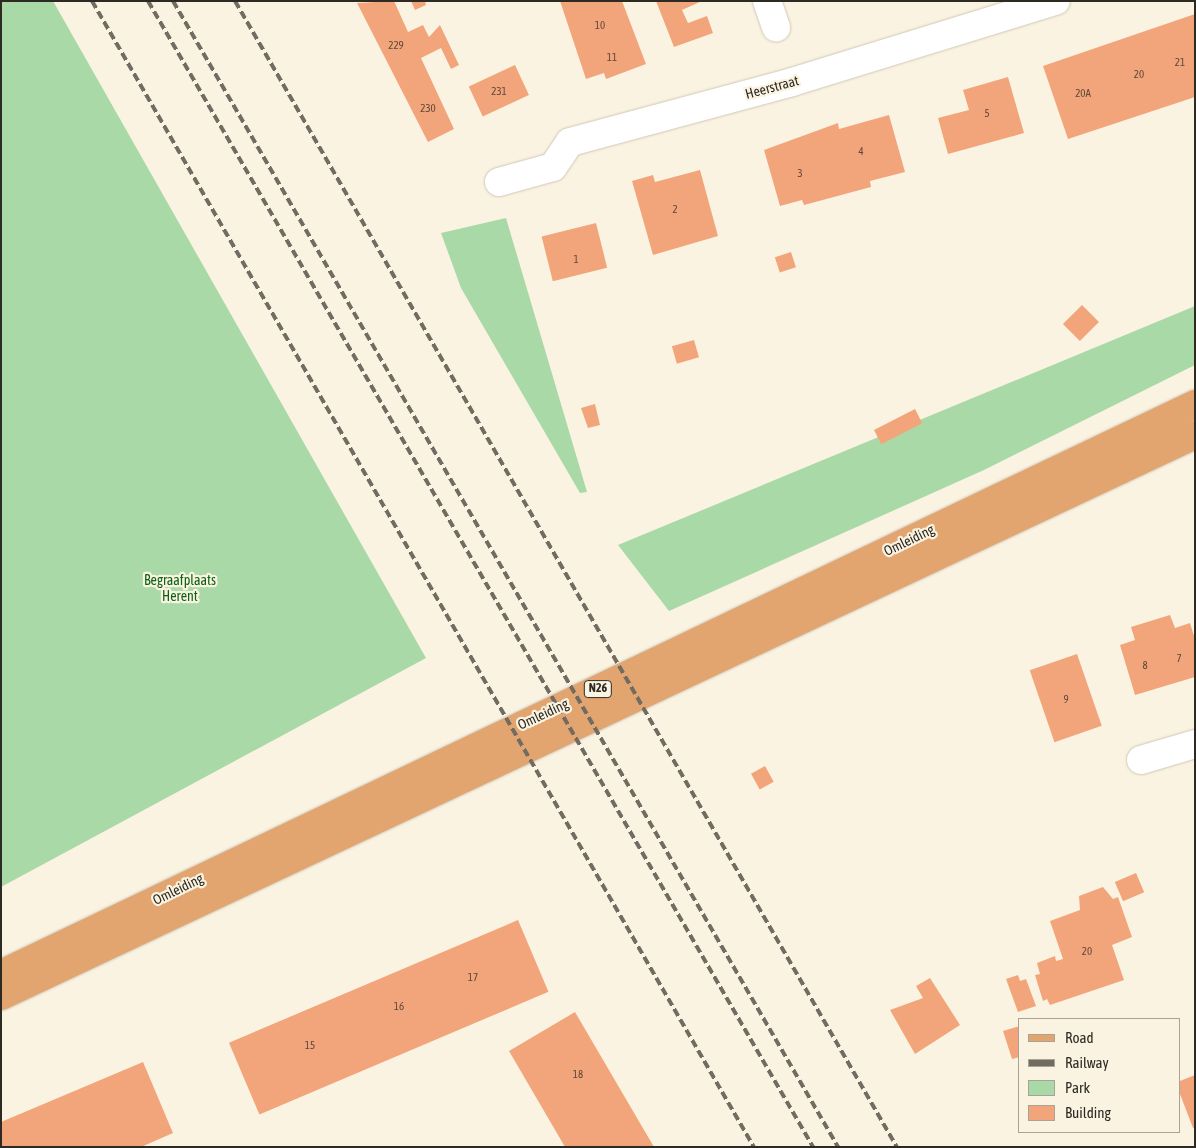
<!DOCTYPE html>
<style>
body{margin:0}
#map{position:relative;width:1196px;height:1148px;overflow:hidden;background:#fbf3e1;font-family:"Asap Condensed",sans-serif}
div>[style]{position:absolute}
.green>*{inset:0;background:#aad9a8}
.building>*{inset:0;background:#f2a57b;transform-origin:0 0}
.roads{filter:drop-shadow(0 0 1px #cfc8b7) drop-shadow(0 0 1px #cfc8b7)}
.minor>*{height:28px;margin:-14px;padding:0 14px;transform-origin:14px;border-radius:14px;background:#fff}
.primary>*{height:28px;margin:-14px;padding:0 14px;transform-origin:14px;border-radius:14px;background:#e2a570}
.rail>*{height:4px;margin-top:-2px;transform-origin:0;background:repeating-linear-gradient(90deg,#716c61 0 8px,transparent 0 12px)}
span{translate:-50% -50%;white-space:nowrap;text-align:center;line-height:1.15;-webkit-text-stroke:4.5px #fbf3e1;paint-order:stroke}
.number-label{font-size:11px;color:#5e4939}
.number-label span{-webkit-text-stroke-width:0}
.shield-label span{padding:1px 4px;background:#fbf3e1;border:1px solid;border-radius:4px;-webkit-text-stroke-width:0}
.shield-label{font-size:12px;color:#2d2a23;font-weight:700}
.street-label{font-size:14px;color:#2d2a23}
.park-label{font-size:14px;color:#086414}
.frame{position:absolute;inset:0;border:2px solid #2d2a23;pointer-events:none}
.legend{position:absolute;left:1018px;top:1018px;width:162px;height:115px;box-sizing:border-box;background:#fbf3e1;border:1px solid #a9a395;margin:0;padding:6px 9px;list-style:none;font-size:15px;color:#2d2a23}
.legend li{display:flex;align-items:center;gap:10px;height:25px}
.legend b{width:25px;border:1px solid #a9a395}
</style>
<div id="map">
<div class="green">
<i style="clip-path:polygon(1px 1px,53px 1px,426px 658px,1px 887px)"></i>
<i style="clip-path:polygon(506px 218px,587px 492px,580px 493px,461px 288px,441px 233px)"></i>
<i style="clip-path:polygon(1195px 306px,1195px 365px,984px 470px,669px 611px,618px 545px)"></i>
</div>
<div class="building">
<i style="clip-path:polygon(394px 1px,408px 32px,423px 25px,429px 37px,440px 25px,459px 65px,451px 69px,441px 48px,421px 58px,454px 129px,428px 142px,357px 3px)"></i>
<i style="clip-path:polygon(411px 1px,425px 1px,426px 5px,415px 10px)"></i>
<i style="clip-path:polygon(560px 1px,622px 1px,646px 64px,606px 79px,604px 73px,586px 79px)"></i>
<i style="clip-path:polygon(656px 1px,702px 1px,682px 10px,688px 23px,707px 16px,713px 33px,674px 47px)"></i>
<i style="clip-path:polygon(1195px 14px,1195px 97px,1068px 139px,1043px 66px)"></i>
<i style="left:515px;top:65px;width:33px;height:51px;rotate:65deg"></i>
<i style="clip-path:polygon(1008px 77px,1024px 133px,948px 154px,938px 118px,969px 110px,963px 90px)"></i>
<i style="clip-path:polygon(889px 115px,905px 172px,870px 181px,871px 187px,804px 205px,802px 200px,780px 206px,764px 150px,838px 123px,839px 129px)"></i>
<i style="clip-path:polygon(700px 170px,718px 236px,653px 255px,632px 181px,653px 175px,655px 182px)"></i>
<i style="left:596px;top:223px;width:46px;height:56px;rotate:76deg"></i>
<i style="left:791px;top:252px;width:16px;height:17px;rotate:72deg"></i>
<i style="left:1082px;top:305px;width:24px;height:27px;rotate:45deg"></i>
<i style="left:694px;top:340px;width:18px;height:23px;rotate:74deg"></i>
<i style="clip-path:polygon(595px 404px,600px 425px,588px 428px,581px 408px)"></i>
<i style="left:915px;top:409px;width:16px;height:46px;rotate:63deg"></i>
<i style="clip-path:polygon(1170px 615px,1175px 628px,1190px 623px,1195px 639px,1195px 677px,1135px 695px,1120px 645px,1135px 640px,1131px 627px)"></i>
<i style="left:1077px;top:654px;width:76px;height:50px;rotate:71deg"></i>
<i style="left:765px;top:766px;width:18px;height:16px;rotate:61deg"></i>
<i style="left:1136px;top:873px;width:21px;height:23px;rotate:67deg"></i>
<i style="clip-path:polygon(1103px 887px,1113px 899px,1118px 897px,1132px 937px,1112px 945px,1124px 980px,1050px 1005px,1047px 999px,1043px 1001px,1035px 975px,1040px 974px,1037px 963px,1055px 956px,1056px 961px,1063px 959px,1050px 921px,1080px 910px,1079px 896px)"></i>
<i style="left:518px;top:920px;width:78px;height:314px;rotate:67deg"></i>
<i style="clip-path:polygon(1018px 975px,1020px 981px,1026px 979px,1036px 1006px,1018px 1012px,1006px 979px)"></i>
<i style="clip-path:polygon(930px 978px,960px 1025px,915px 1054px,890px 1010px,923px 998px,916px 986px)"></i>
<i style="clip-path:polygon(575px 1012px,654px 1147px,565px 1147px,509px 1051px)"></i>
<i style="clip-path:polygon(1020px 1026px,1020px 1057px,1012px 1059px,1003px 1031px)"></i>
<i style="clip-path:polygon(143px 1062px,173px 1133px,141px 1147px,1px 1147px,1px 1122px)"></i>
<i style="clip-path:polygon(1195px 1075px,1195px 1128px,1193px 1128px,1180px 1094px,1180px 1081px)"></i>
</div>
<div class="roads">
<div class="minor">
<i style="left:767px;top:1px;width:28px;rotate:71deg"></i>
<i style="left:499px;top:182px;width:56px;rotate:-15.5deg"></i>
<i style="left:553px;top:167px;width:30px;rotate:-56deg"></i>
<i style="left:570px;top:142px;width:230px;rotate:-15.1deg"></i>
<i style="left:792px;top:82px;width:276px;rotate:-17.1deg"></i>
<i style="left:1141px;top:760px;width:56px;rotate:-16.5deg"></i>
</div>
<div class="primary">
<i style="left:1px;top:974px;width:1323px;rotate:-25.52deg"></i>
<i style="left:1px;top:996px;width:1319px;rotate:-25.17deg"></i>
</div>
</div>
<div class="rail">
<i style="left:92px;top:1px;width:1323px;rotate:59.99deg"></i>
<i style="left:148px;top:1px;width:1325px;rotate:59.87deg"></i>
<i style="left:173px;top:1px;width:1325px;rotate:59.87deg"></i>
<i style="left:235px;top:1px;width:1323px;rotate:59.99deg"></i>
</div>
<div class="number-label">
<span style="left:600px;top:25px">10</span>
<span style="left:396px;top:45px">229</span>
<span style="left:612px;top:57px">11</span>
<span style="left:1180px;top:62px">21</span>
<span style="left:1139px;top:74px">20</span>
<span style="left:499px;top:91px">231</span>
<span style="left:1083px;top:93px">20A</span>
<span style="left:428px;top:108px">230</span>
<span style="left:987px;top:113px">5</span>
<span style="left:861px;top:151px">4</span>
<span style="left:800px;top:173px">3</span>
<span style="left:675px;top:209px">2</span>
<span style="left:576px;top:259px">1</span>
<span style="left:1179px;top:658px">7</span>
<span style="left:1145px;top:665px">8</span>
<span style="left:1066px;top:699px">9</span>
<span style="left:1087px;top:951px">20</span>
<span style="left:473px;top:977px">17</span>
<span style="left:399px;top:1006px">16</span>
<span style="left:310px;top:1045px">15</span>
<span style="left:578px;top:1074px">18</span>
</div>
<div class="shield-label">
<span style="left:598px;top:689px">N26</span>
</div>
<div class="street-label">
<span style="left:772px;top:87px;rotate:-15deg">Heerstraat</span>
<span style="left:909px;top:540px;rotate:-26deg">Omleiding</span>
<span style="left:543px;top:714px;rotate:-25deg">Omleiding</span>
<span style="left:178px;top:889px;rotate:-26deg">Omleiding</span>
</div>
<div class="park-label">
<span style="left:180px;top:588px">Begraafplaats<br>Herent</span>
</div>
<div class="frame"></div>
<ul class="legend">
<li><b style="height:6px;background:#e2a570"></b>Road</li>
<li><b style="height:6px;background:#716c61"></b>Railway</li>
<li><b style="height:14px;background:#aad9a8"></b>Park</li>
<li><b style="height:14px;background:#f2a57b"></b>Building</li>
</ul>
</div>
